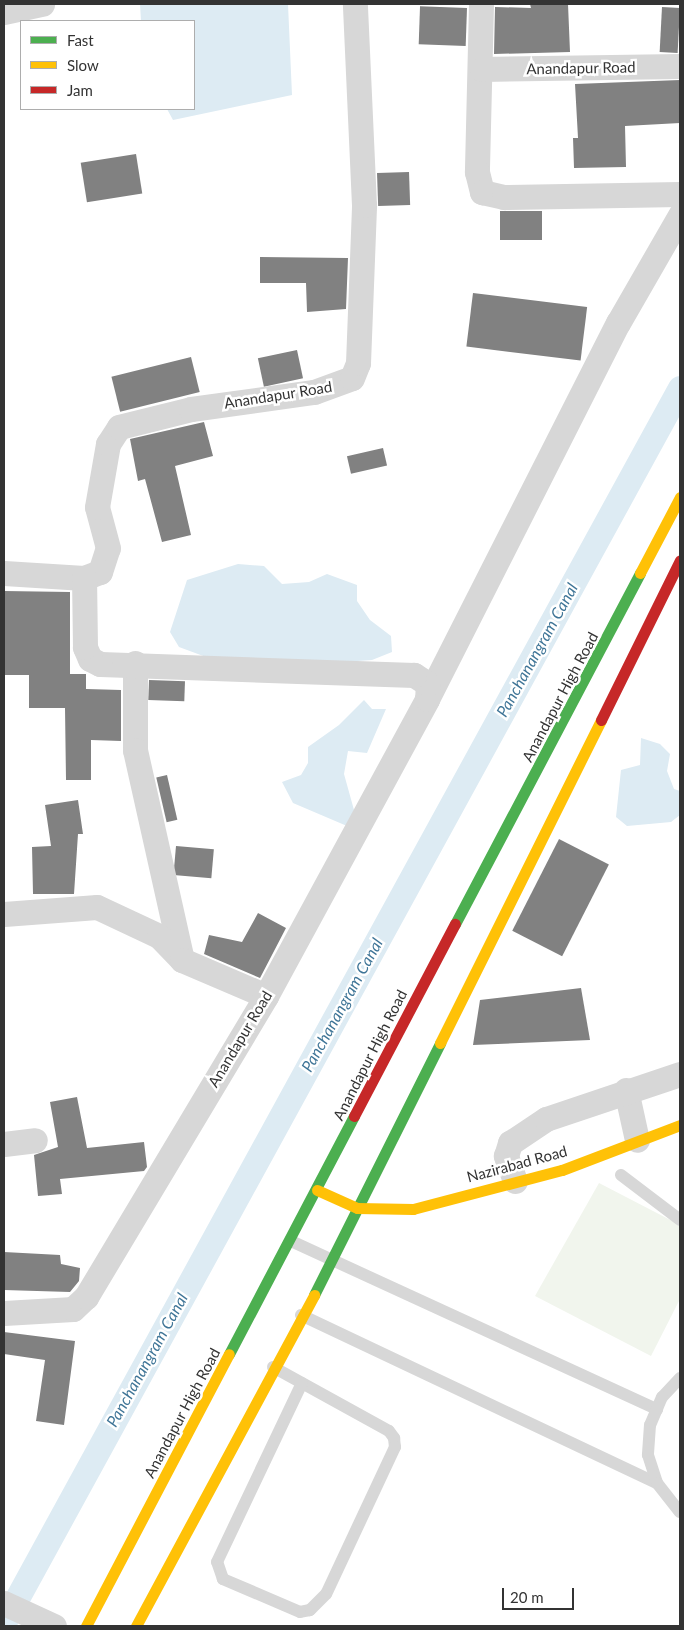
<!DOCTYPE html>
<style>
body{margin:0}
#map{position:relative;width:684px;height:1630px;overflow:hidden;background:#fff;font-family:Lato,sans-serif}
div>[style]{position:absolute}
.green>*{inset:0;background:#f1f5ed}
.water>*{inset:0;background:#ddebf3}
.canal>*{height:25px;margin:-12.5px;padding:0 12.5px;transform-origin:12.5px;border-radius:12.5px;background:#ddebf3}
.building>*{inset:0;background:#818181;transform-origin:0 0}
.lane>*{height:12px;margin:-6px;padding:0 6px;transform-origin:6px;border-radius:6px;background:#d7d7d7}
.street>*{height:25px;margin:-12.5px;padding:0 12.5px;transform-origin:12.5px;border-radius:12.5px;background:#d7d7d7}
.fast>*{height:11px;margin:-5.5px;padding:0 5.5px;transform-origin:5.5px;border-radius:5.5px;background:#4caf50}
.slow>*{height:11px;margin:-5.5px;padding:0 5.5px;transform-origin:5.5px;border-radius:5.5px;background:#ffc107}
.jam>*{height:11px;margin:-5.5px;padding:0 5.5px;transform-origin:5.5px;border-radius:5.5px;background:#c62828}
span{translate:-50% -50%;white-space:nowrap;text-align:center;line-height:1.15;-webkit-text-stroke:5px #fff;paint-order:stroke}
.street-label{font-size:15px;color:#333}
.water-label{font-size:16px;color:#3f7597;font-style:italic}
.frame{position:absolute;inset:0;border:5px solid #333;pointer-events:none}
.legend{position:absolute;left:20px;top:20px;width:175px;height:90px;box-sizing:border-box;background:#fff;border:1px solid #adadad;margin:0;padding:6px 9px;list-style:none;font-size:15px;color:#333}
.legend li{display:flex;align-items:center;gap:10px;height:25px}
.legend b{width:25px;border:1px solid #adadad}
.scale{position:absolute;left:502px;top:1588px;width:72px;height:22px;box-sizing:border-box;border:2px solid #333;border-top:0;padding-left:6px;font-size:15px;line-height:18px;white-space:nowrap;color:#333;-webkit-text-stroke:4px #fff;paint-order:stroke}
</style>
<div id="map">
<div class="green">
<i style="clip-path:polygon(599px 1183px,680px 1225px,680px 1299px,651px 1356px,535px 1296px)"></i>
</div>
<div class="water">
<i style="clip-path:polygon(140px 4px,288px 4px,292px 95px,173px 120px,167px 109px,194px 109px,194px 21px,141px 21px)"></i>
<i style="clip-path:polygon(238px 564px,264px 566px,282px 584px,309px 582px,327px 574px,357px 585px,357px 601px,370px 620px,391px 636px,392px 652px,372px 660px,343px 662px,206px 657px,179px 647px,170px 632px,187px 580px)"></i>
<i style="clip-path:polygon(364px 700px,372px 709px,386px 709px,367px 753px,348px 751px,344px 774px,354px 810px,347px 826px,293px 803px,282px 782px,301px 775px,308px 763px,308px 747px,339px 725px)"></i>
<i style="clip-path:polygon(641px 738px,660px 744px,670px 754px,667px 771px,674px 789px,680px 791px,680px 815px,671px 822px,627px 826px,616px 817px,621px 770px,640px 765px)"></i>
</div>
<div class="canal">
<i style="left:4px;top:1622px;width:1407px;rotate:-61.29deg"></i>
</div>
<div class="building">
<i style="clip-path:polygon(530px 4px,568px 4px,570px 52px,494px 54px,495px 7px,531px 8px)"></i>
<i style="left:662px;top:7px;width:18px;height:45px;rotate:3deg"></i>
<i style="left:467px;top:8px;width:38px;height:47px;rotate:92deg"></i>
<i style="clip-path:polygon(680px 80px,680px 123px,625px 126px,626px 167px,574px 168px,573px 138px,578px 138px,575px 84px)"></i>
<i style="left:136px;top:154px;width:40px;height:56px;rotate:81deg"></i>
<i style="left:409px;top:172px;width:33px;height:32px;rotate:88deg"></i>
<i style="left:500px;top:211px;width:42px;height:29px"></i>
<i style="clip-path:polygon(260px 257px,348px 258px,346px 309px,307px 312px,306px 283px,260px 283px)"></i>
<i style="left:473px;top:293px;width:115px;height:54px;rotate:7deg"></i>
<i style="left:297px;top:350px;width:29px;height:40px;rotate:78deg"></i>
<i style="left:191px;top:357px;width:36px;height:82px;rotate:76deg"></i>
<i style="clip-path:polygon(204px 422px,213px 456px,175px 466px,191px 535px,162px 542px,145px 479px,138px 481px,130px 439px)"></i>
<i style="left:383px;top:448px;width:18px;height:37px;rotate:77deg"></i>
<i style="clip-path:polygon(4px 591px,70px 592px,70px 674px,86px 674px,86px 689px,121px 690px,121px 741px,91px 740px,91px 780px,66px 780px,65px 708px,29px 708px,29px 675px,4px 675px)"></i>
<i style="left:149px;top:680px;width:36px;height:20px;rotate:2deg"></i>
<i style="left:167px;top:775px;width:46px;height:11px;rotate:77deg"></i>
<i style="clip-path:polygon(78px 800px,83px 834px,78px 834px,74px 894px,33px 894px,32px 847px,51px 846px,45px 805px)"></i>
<i style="left:559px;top:839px;width:56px;height:103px;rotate:27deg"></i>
<i style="left:176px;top:846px;width:38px;height:29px;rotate:5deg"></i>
<i style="clip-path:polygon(258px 913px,286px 928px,260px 978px,204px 954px,209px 935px,242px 942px)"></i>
<i style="clip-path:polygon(581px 988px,590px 1040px,473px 1045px,480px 1000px)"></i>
<i style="clip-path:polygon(77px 1097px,87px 1148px,144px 1142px,147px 1167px,144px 1171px,60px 1179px,62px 1194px,38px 1196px,34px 1155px,58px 1147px,50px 1102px)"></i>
<i style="clip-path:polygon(4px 1252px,60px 1255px,61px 1264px,80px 1268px,79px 1281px,70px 1292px,4px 1290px)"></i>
<i style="clip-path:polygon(4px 1332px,75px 1341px,64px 1425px,36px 1421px,45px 1360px,4px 1354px)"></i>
</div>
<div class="lane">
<i style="left:621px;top:1175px;width:74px;rotate:37.3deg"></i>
<i style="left:291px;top:1241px;width:403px;rotate:24.7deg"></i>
<i style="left:301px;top:1315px;width:394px;rotate:25.3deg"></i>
<i style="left:273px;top:1367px;width:132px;rotate:28.9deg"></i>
<i style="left:389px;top:1431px;width:9px;rotate:54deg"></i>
<i style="left:394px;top:1438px;width:9px;rotate:84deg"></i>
<i style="left:395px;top:1447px;width:162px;rotate:115.1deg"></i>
<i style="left:326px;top:1594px;width:23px;rotate:135deg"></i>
<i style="left:310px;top:1610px;width:10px;rotate:169deg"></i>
<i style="left:300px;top:1612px;width:84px;rotate:-156.8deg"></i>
<i style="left:223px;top:1579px;width:18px;rotate:-109deg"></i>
<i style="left:217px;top:1562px;width:198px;rotate:-64.6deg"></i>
<i style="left:680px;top:1378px;width:26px;rotate:133deg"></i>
<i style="left:662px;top:1397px;width:30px;rotate:113deg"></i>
<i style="left:650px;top:1425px;width:30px;rotate:94deg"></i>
<i style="left:648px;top:1455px;width:29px;rotate:72deg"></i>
<i style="left:657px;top:1483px;width:37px;rotate:52deg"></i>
</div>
<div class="street">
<i style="left:481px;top:4px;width:168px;rotate:91.4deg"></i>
<i style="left:477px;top:172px;width:21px;rotate:76deg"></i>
<i style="left:482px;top:192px;width:23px;rotate:13deg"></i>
<i style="left:504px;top:197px;width:176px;rotate:-1deg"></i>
<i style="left:4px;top:12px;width:39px;rotate:-12deg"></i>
<i style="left:482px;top:69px;width:198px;rotate:-0.9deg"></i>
<i style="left:4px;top:573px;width:80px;rotate:3.6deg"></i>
<i style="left:84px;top:578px;width:17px;rotate:-21deg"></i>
<i style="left:100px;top:572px;width:25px;rotate:-72deg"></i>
<i style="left:108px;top:548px;width:42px;rotate:-105deg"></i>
<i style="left:97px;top:507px;width:64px;rotate:-80.1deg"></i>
<i style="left:108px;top:444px;width:20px;rotate:-57deg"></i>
<i style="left:119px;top:427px;width:74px;rotate:-14deg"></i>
<i style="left:191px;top:409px;width:124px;rotate:-7.9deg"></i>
<i style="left:314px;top:392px;width:40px;rotate:-20.2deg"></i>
<i style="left:352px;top:378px;width:16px;rotate:-68deg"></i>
<i style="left:358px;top:363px;width:158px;rotate:-87.8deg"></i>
<i style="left:364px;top:205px;width:201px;rotate:-92.6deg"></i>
<i style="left:135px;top:663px;width:87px;rotate:90deg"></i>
<i style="left:135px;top:750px;width:215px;rotate:77.4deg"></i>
<i style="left:427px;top:699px;width:422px;rotate:-63.1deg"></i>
<i style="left:618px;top:323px;width:125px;rotate:-60.1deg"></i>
<i style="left:4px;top:914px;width:93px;rotate:-4.3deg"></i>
<i style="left:97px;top:907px;width:68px;rotate:25.1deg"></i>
<i style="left:159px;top:936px;width:33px;rotate:46deg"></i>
<i style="left:182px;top:960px;width:91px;rotate:23.2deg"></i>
<i style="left:626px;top:1090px;width:51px;rotate:77.6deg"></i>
<i style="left:4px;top:1144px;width:31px;rotate:-7deg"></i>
<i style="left:515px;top:1181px;width:27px;rotate:-110deg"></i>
<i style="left:506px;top:1156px;width:14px;rotate:-73deg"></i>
<i style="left:510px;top:1143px;width:43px;rotate:-33.7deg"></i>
<i style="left:546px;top:1119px;width:141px;rotate:-18.6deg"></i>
<i style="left:4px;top:1313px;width:69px;rotate:-3.3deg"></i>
<i style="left:73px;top:1309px;width:18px;rotate:-43deg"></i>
<i style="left:86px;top:1297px;width:351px;rotate:-59.1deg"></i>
<i style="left:266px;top:996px;width:338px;rotate:-61.5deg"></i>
<i style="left:427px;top:699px;width:15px;rotate:-86deg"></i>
<i style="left:428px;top:684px;width:17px;rotate:-147deg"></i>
<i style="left:414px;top:675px;width:314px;rotate:-178deg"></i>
<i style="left:100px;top:664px;width:11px;rotate:-153deg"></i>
<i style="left:90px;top:659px;width:13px;rotate:-113deg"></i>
<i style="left:85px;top:647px;width:69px;rotate:-90.8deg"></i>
<i style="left:4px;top:1603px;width:55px;rotate:24.7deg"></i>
</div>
<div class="fast">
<i style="left:455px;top:924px;width:397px;rotate:-62.2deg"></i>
<i style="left:314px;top:1295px;width:282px;rotate:-63.4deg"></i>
<i style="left:229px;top:1354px;width:269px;rotate:-62.3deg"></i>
</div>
<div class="slow">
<i style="left:640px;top:573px;width:86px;rotate:-62.2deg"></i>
<i style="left:440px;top:1043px;width:361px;rotate:-63.5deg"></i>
<i style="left:317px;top:1190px;width:44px;rotate:24.2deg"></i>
<i style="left:357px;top:1208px;width:56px;rotate:1deg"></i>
<i style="left:413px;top:1209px;width:154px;rotate:-14.7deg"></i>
<i style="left:562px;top:1170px;width:126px;rotate:-20.9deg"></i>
<i style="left:86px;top:1626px;width:307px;rotate:-62.3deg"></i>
<i style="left:136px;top:1626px;width:376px;rotate:-61.7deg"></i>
</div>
<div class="jam">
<i style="left:601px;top:720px;width:178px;rotate:-63.7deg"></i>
<i style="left:354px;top:1116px;width:217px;rotate:-62.3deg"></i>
</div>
<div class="street-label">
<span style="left:581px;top:68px;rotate:-1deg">Anandapur Road</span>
<span style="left:278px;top:395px;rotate:-9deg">Anandapur Road</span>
<span style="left:560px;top:697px;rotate:-62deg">Anandapur High Road</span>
<span style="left:240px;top:1039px;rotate:-59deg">Anandapur Road</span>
<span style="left:370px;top:1055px;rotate:-63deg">Anandapur High Road</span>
<span style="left:517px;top:1164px;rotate:-15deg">Nazirabad Road</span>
<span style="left:182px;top:1413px;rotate:-62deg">Anandapur High Road</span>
</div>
<div class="water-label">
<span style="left:537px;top:650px;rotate:-61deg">Panchanangram Canal</span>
<span style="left:342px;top:1005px;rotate:-61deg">Panchanangram Canal</span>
<span style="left:147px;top:1360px;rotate:-61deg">Panchanangram Canal</span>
</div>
<div class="frame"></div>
<ul class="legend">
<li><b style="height:6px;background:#4caf50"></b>Fast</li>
<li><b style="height:6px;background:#ffc107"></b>Slow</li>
<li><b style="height:6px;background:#c62828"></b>Jam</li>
</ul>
<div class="scale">20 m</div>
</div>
